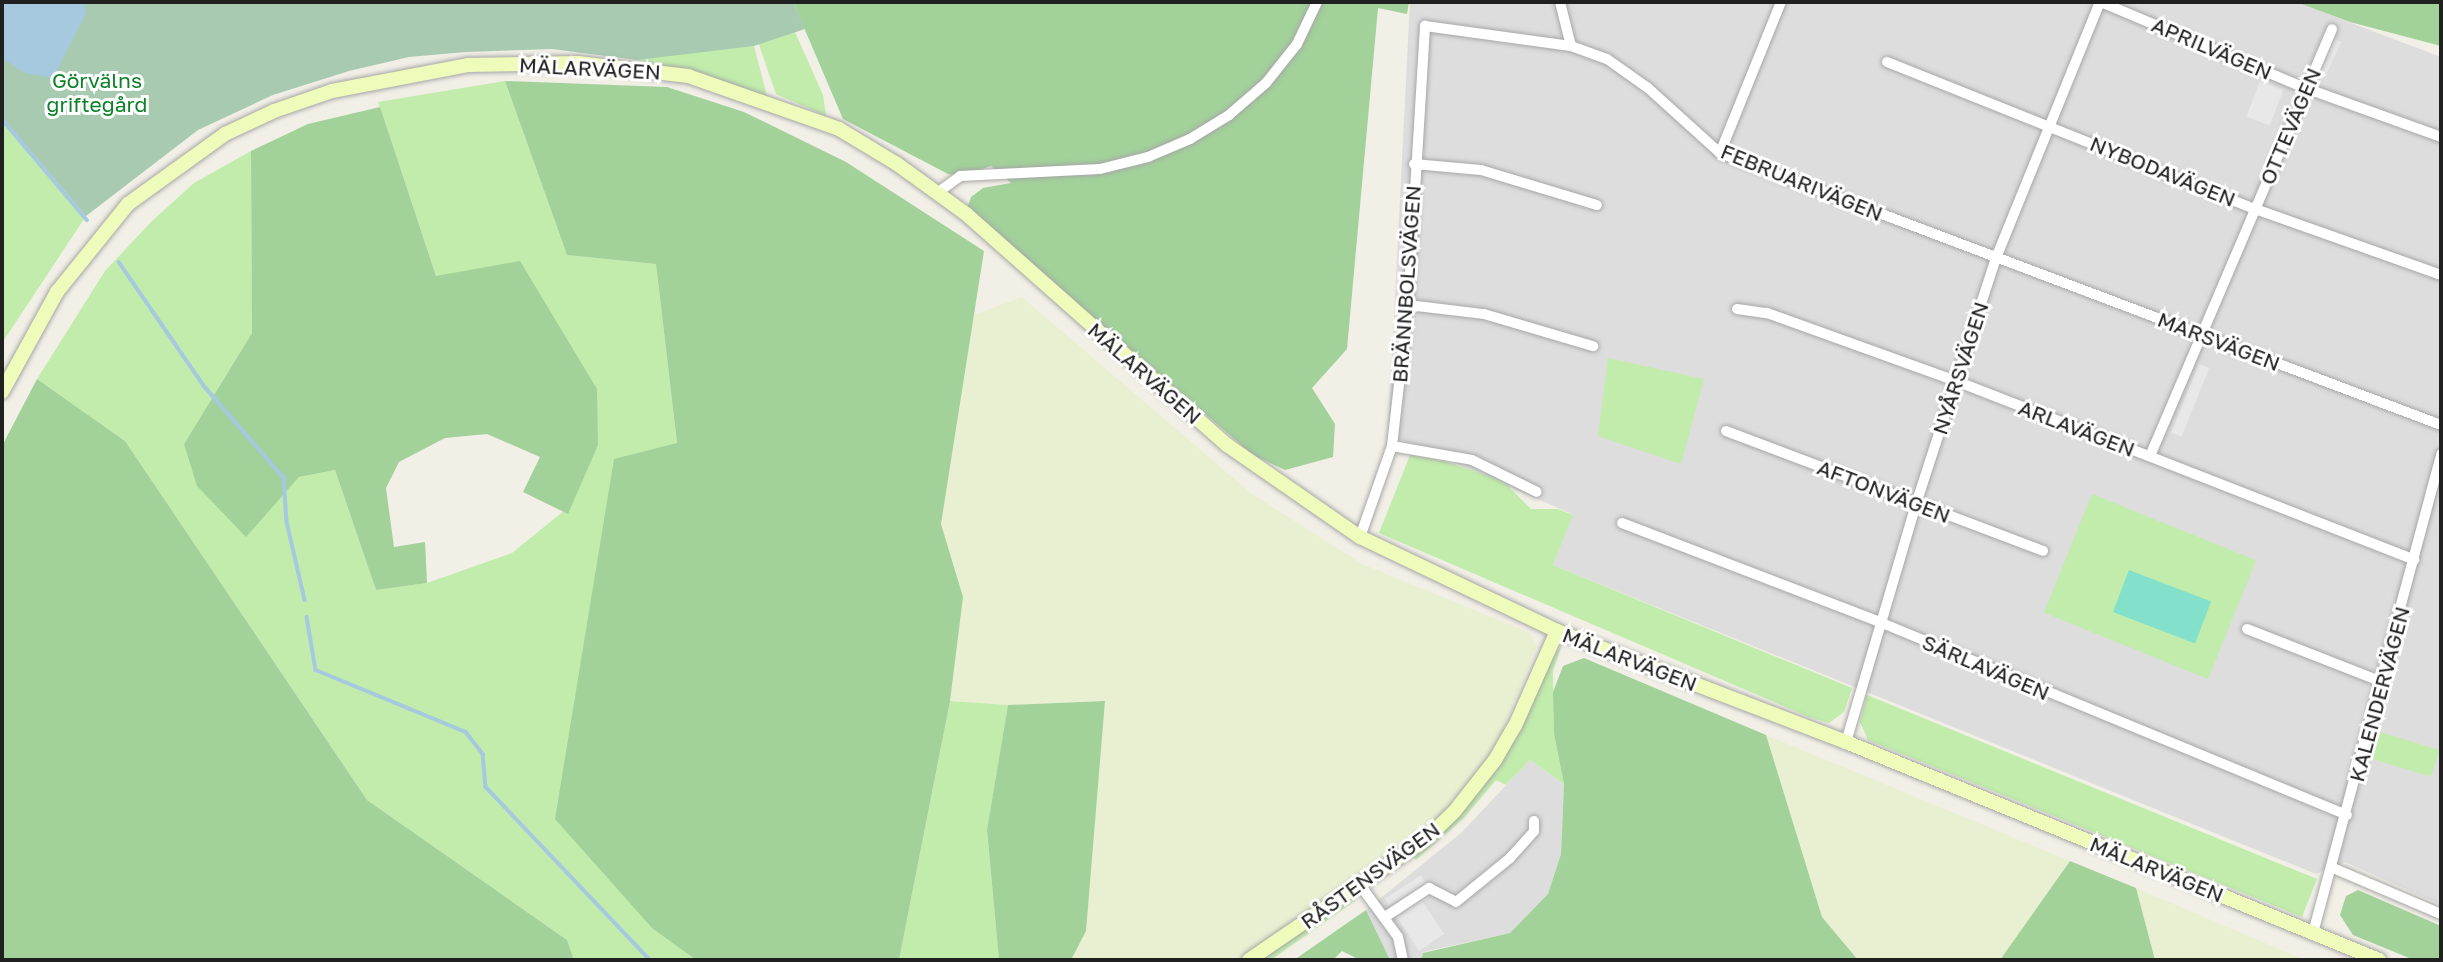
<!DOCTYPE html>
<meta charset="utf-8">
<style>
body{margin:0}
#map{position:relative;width:2443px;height:962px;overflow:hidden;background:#f1efe6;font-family:"Golos Text",sans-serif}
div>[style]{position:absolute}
.residential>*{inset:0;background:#dedddd}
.farmland>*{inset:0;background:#e9f0d1}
.grass>*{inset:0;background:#c1ecab;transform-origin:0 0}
.forest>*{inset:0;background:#a2d19a}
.cemetery>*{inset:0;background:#a7cab1}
.pitch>*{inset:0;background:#83e1cb;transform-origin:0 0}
.parking>*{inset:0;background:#e8e8e8;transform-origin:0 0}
.water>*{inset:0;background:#a6c9df}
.stream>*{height:3.5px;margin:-1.75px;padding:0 1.75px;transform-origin:1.75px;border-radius:1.75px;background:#a6c9df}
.roads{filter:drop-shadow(0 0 2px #a7a7a7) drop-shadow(0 0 2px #a7a7a7)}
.street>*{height:10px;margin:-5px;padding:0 5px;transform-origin:5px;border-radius:5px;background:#fff}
.secondary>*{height:14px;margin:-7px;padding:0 7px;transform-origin:7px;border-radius:7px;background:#eefbba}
span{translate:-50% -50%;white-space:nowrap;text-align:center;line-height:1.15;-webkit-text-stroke:6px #fff;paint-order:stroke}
.street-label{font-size:21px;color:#202020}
.park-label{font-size:21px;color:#098326}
.frame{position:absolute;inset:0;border:4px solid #202020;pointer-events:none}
</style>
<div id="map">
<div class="residential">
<i style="clip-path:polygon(1410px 2px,2296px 2px,2441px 57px,2441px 905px,2345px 862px,2316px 874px,1553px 565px,1572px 514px,1388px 434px)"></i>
<i style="clip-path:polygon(1530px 760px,1564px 784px,1561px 854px,1548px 894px,1510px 933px,1423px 952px,1421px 960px,1390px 960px,1366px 910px,1461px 833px)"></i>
</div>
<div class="farmland">
<i style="clip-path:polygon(1022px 297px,1252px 494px,1362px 564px,1530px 633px,1537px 646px,1490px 762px,1447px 811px,1240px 960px,1071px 960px,1086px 931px,1105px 701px,1008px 705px,950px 701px,963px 597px,941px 524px,974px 315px)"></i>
<i style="clip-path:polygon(1766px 735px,2070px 861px,2000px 960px,1858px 960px,1822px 917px)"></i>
<i style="clip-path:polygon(2136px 888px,2305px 960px,2155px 960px)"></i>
</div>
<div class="grass">
<i style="clip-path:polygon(747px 10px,787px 14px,823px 95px,826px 116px,776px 94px)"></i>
<i style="clip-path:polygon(754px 46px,768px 100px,637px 60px,693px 52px)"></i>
<i style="clip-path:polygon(505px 81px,567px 255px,656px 264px,677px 444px,653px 929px,696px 960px,574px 960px,567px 940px,367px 800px,125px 441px,37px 379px,105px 271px,151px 222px,194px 183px,251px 151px,252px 333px,184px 444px,246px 536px,299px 477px,335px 470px,376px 590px,427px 583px,512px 553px,565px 510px,594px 442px,436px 276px,378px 102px)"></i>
<i style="clip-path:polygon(2px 117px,86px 216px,2px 343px)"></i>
<i style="clip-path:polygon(1608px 358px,1704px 379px,1681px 464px,1598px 436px)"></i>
<i style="clip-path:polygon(1410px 455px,1444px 461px,1503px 481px,1531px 509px,1558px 509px,1573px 515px,1553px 565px,1852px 688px,1844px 712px,1829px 723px,1809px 717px,1379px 533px)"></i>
<i style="left:2092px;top:494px;width:177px;height:128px;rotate:22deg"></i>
<i style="clip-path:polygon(1562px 644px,1553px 671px,1554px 734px,1564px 784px,1530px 760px,1506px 785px,1496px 780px,1464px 818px,1416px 860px,1411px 853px,1457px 814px)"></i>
<i style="clip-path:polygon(1867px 695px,2317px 879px,2302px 917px,1868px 740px,1860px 722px)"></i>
<i style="clip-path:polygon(950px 701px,1008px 705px,987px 831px,999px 960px,899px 960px)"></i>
<i style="left:2377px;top:731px;width:65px;height:28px;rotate:17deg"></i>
<i style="clip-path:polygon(1348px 899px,1356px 900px,1271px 960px,1260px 960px)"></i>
</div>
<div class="forest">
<i style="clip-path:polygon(793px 2px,1409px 2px,1407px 14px,1378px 8px,1347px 349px,1312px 388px,1335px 424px,1333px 457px,1285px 470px,1253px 455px,967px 209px,971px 197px,983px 188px,1011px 183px,991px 166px,963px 176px,948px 174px,843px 119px)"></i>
<i style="clip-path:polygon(2296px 2px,2441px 2px,2441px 46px,2350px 22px)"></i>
<i style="clip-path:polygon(505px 81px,667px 87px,744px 112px,846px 162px,984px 251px,941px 524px,963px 597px,950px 701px,899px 960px,696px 960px,653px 929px,555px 819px,614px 459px,677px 443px,656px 264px,567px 255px)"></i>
<i style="clip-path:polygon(380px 107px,436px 276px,520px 261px,597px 389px,598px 445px,568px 514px,523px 492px,540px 457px,487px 434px,445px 438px,399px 462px,386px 488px,394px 547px,425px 542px,427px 583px,376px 590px,335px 470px,299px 477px,246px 537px,197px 486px,184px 444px,252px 333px,251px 151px,308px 124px)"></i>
<i style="clip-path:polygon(37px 379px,125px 441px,367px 800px,567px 940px,574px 960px,2px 960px,2px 446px)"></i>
<i style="clip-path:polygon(1584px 658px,1766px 735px,1822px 917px,1858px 960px,1421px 960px,1423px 953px,1510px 933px,1548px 894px,1561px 854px,1564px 784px,1554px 734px,1553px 692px,1563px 666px)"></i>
<i style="clip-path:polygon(1105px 701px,1086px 931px,1071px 960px,999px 960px,987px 830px,1008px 705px)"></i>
<i style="clip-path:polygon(2070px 861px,2136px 888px,2155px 960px,2000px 960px)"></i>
<i style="clip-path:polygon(2358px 890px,2441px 926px,2441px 960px,2414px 960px,2353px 935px,2340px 915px,2346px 896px)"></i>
<i style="clip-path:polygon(1366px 910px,1390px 960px,1360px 960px,1342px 951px,1333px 960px,1294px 960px)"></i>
</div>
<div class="cemetery">
<i style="clip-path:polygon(2px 2px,793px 2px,805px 29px,754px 46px,637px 60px,552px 49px,466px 52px,409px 57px,349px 71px,273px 95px,198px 130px,86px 216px,2px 117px)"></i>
</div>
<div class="pitch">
<i style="left:2129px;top:570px;width:88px;height:45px;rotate:21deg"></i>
</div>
<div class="parking">
<i style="left:2324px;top:34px;width:19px;height:39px;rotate:25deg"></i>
<i style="left:2260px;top:81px;width:25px;height:38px;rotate:21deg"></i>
<i style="left:2199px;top:364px;width:11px;height:74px;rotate:22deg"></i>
<i style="clip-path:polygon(1421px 875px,1433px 895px,1423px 902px,1444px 934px,1419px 951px,1385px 899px)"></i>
</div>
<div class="water">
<i style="clip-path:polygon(2px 2px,84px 2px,86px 13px,53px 78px,25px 73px,2px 58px)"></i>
</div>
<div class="stream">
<i style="left:2px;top:119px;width:132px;rotate:49.9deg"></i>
<i style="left:119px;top:262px;width:152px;rotate:55.5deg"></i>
<i style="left:205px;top:387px;width:121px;rotate:49deg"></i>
<i style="left:284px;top:478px;width:44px;rotate:86.1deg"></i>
<i style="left:287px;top:522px;width:80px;rotate:77deg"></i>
<i style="left:307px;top:617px;width:54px;rotate:80.4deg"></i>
<i style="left:316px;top:670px;width:162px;rotate:22.5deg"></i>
<i style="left:466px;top:732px;width:28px;rotate:52deg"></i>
<i style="left:483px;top:754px;width:33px;rotate:85deg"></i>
<i style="left:486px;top:787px;width:238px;rotate:46.5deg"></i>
</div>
<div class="roads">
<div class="street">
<i style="left:1560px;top:2px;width:45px;rotate:76deg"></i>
<i style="left:2101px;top:2px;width:221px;rotate:22.9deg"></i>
<i style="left:2305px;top:88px;width:145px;rotate:19.8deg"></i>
<i style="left:1887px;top:62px;width:396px;rotate:21.8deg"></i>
<i style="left:2255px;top:209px;width:197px;rotate:19.5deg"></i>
<i style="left:1720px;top:153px;width:163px;rotate:-68deg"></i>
<i style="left:1414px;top:164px;width:67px;rotate:5.1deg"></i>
<i style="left:1481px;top:170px;width:121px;rotate:16.8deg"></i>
<i style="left:937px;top:193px;width:29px;rotate:-36deg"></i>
<i style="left:960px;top:176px;width:140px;rotate:-2.9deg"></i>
<i style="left:1100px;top:169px;width:49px;rotate:-14deg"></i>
<i style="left:1148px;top:157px;width:46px;rotate:-23.2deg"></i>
<i style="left:1190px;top:139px;width:46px;rotate:-31.6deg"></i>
<i style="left:1229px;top:115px;width:49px;rotate:-40.9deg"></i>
<i style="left:1266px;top:83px;width:50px;rotate:-51.5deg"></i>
<i style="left:1297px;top:44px;width:47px;rotate:-64.5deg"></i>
<i style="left:1408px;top:305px;width:77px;rotate:6.8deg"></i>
<i style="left:1484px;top:314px;width:114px;rotate:16.4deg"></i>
<i style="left:1737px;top:309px;width:30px;rotate:8deg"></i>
<i style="left:1767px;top:313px;width:201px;rotate:19.8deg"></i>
<i style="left:1956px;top:381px;width:492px;rotate:21.3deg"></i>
<i style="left:1726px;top:431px;width:339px;rotate:20.7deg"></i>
<i style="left:1392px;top:446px;width:81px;rotate:9.9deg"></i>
<i style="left:1472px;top:460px;width:72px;rotate:26.2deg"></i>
<i style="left:2150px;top:456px;width:464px;rotate:-66.9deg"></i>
<i style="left:1622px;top:523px;width:279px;rotate:21deg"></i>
<i style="left:1882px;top:623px;width:503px;rotate:22.44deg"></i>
<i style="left:1360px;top:537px;width:96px;rotate:-70.6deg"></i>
<i style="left:1392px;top:446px;width:142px;rotate:-83.5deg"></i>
<i style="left:1408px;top:305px;width:280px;rotate:-86.5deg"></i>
<i style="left:1425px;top:26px;width:147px;rotate:7.8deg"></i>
<i style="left:1571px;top:46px;width:38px;rotate:20deg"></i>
<i style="left:1607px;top:59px;width:50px;rotate:35.3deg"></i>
<i style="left:1648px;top:88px;width:97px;rotate:42.1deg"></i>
<i style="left:1720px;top:153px;width:771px;rotate:20.67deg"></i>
<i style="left:2247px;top:629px;width:145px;rotate:21.4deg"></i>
<i style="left:1846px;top:742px;width:248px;rotate:-73.6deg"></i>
<i style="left:1916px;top:504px;width:259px;rotate:-72deg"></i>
<i style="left:1996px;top:258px;width:276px;rotate:-67.9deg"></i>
<i style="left:2333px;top:868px;width:117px;rotate:23.1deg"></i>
<i style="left:1360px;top:885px;width:64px;rotate:53.8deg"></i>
<i style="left:1398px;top:937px;width:24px;rotate:78deg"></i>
<i style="left:1385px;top:917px;width:53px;rotate:-33.4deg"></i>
<i style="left:1429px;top:888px;width:30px;rotate:27deg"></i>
<i style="left:1456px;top:902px;width:70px;rotate:-39.2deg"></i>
<i style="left:1510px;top:858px;width:36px;rotate:-48deg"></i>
<i style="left:1534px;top:831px;width:10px;rotate:-90deg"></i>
<i style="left:2313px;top:933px;width:496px;rotate:-75deg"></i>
</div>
<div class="secondary">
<i style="left:2px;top:392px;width:114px;rotate:-61.2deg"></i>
<i style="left:57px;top:292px;width:113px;rotate:-51.1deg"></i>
<i style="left:128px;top:204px;width:120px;rotate:-35.8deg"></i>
<i style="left:225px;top:134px;width:54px;rotate:-25.1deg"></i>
<i style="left:274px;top:111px;width:61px;rotate:-19deg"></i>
<i style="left:332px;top:91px;width:138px;rotate:-10.8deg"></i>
<i style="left:468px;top:65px;width:110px;rotate:-1deg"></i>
<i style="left:578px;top:63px;width:111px;rotate:6.7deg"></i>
<i style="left:688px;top:76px;width:160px;rotate:19.3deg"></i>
<i style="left:839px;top:129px;width:68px;rotate:31.1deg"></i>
<i style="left:897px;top:164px;width:85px;rotate:35.9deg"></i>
<i style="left:966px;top:214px;width:349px;rotate:41.5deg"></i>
<i style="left:1227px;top:445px;width:162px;rotate:34.7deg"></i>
<i style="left:1360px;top:537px;width:218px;rotate:25.5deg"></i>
<i style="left:1557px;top:631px;width:310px;rotate:21deg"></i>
<i style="left:1846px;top:742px;width:576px;rotate:22.24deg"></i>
<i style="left:1249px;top:960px;width:216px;rotate:-34.4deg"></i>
<i style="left:1427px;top:838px;width:37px;rotate:-44deg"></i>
<i style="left:1454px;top:812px;width:66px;rotate:-51.7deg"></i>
<i style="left:1495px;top:760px;width:39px;rotate:-60deg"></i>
<i style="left:1515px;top:726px;width:104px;rotate:-66.1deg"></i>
</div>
</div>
<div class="street-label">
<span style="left:2212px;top:48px;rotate:23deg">APRILVÄGEN</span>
<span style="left:590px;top:68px;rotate:3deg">MÄLARVÄGEN</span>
<span style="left:2290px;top:126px;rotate:-67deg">OTTEVÄGEN</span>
<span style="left:2163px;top:171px;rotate:22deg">NYBODAVÄGEN</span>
<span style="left:1802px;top:182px;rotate:22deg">FEBRUARIVÄGEN</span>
<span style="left:1406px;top:284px;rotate:-86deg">BRÄNNBOLSVÄGEN</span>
<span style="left:2219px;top:341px;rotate:21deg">MARSVÄGEN</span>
<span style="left:1960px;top:368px;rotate:-72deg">NYÅRSVÄGEN</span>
<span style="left:1145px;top:373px;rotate:41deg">MÄLARVÄGEN</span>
<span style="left:2077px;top:428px;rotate:21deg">ARLAVÄGEN</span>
<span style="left:1884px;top:491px;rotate:21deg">AFTONVÄGEN</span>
<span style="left:1630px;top:659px;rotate:21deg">MÄLARVÄGEN</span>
<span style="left:1986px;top:667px;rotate:23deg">SÄRLAVÄGEN</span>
<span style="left:2379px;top:694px;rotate:-75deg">KALENDERVÄGEN</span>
<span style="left:2157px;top:869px;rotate:22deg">MÄLARVÄGEN</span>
<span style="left:1370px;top:875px;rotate:-36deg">RÅSTENSVÄGEN</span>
</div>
<div class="park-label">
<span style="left:97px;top:92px">Görvälns<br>griftegård</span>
</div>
<div class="frame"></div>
</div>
